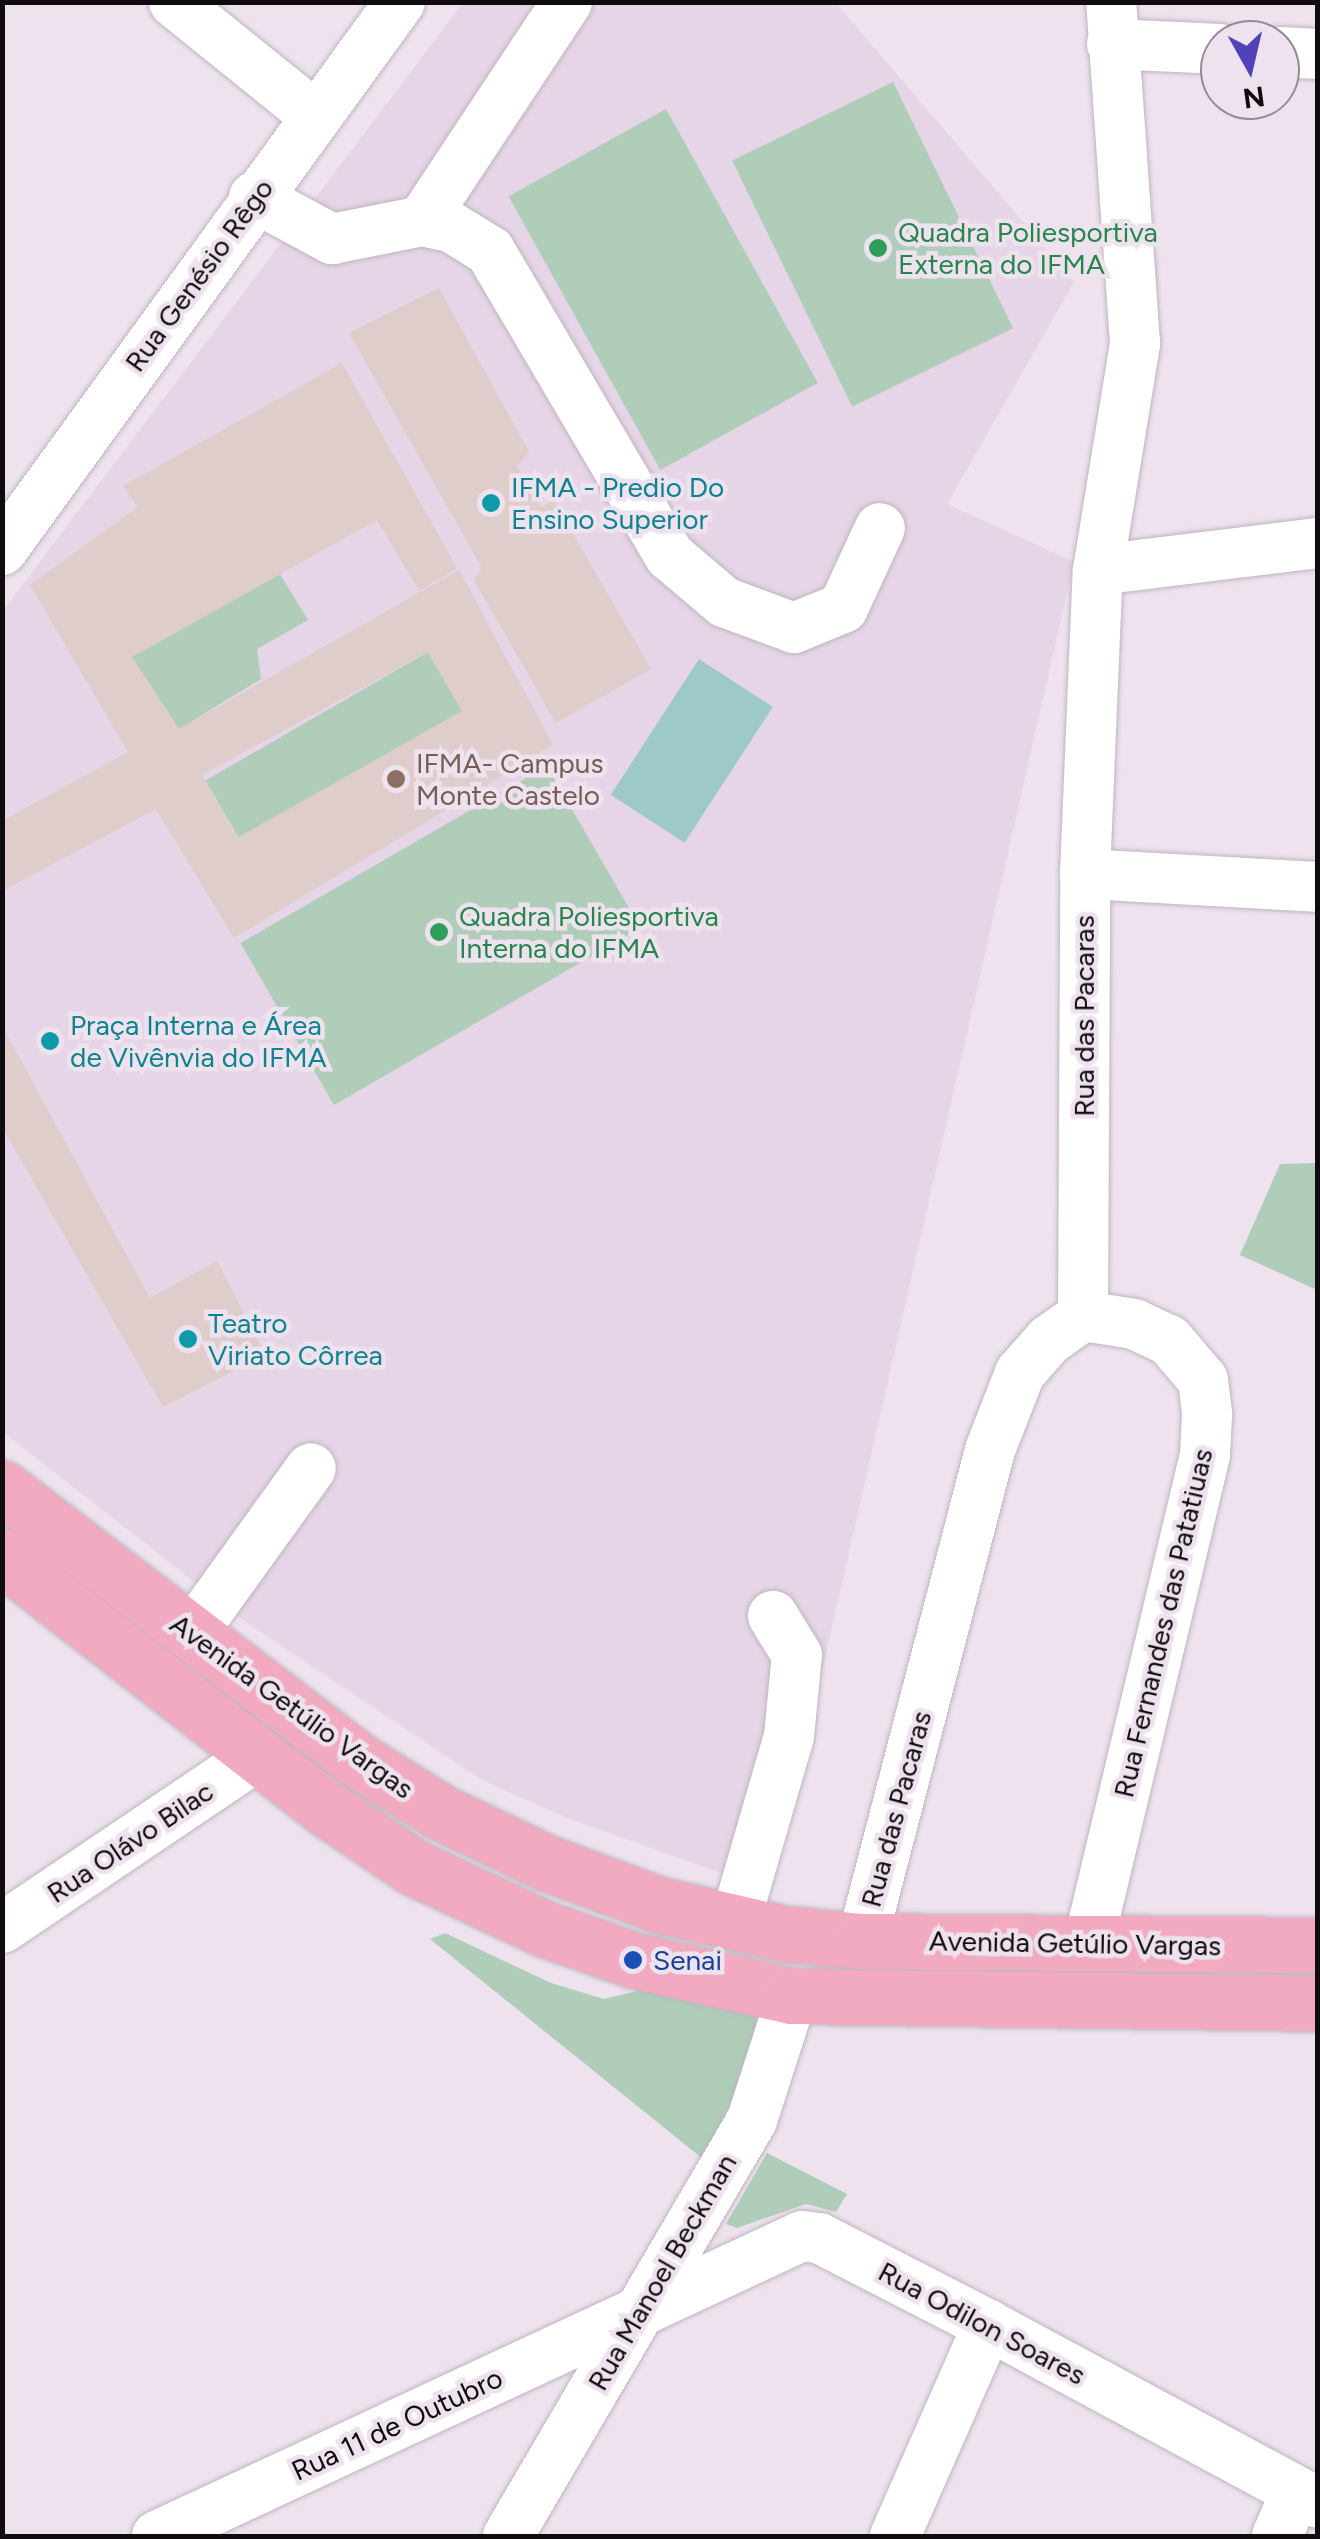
<!DOCTYPE html>
<meta charset="utf-8">
<style>
body{margin:0}
#map{position:relative;width:1320px;height:2539px;overflow:hidden;background:#ede2ee;font-family:Figtree,sans-serif}
div>[style]{position:absolute}
.built>*{inset:0;background:#e5d5e6}
.green>*{inset:0;background:#afcdb9;transform-origin:0 0}
.water>*{inset:0;background:#9dc9cb;transform-origin:0 0}
.building>*{inset:0;background:#decdca}
.roads{filter:drop-shadow(0 0 2px #bfb5c0) drop-shadow(0 0 2px #bfb5c0)}
.minor>*{height:50px;margin:-25px;padding:0 25px;transform-origin:25px;border-radius:25px;background:#fff}
.major>*{height:55px;margin:-27.5px;padding:0 27.5px;transform-origin:27.5px;border-radius:27.5px;background:#f2aac1}
.dots>*{width:28px;height:28px;translate:-50% -50%;box-sizing:border-box;border:5px solid #ede2ee;border-radius:50%}
span{translate:-50% -50%;white-space:nowrap;text-align:center;line-height:1.15;-webkit-text-stroke:9px #ede2ee;paint-order:stroke}
.leisure-label{font-size:28px;color:#27864d}
.left{translate:0 -50%;text-align:left}
.street-label{font-size:28px;color:#0f0b0f}
.culture-label{font-size:28px;color:#0d838f}
.education-label{font-size:28px;color:#785e54}
.transit-label{font-size:28px;color:#164399}
.frame{position:absolute;inset:0;border:5px solid #0f0b0f;pointer-events:none}
.north{position:absolute;left:1200px;top:20px;width:100px;height:100px;box-sizing:border-box;background:#ede2ee;border:2px solid #948c95;border-radius:50%;rotate:172deg;font-size:28px;font-weight:700;line-height:40px;text-align:center;color:#0f0b0f}
.north::after{content:'';display:block;margin:auto;width:35px;height:45px;background:#5043ba;clip-path:polygon(50% 0,100% 100%,50% 72%,0 100%)}
</style>
<div id="map">
<div class="built">
<i style="clip-path:polygon(463px 3px,836px 3px,1074px 282px,947px 504px,1074px 562px,772px 1891px,567px 1818px,482px 1780px,247px 1623px,3px 1432px,2px 612px)"></i>
</div>
<div class="green">
<i style="left:893px;top:82px;width:274px;height:179px;rotate:64deg"></i>
<i style="left:666px;top:109px;width:313px;height:180px;rotate:61deg"></i>
<i style="clip-path:polygon(280px 574px,308px 620px,257px 649px,261px 679px,179px 729px,132px 657px)"></i>
<i style="left:428px;top:652px;width:68px;height:257px;rotate:60deg"></i>
<i style="left:547px;top:766px;width:187px;height:354px;rotate:60deg"></i>
<i style="clip-path:polygon(1317px 1163px,1318px 1163px,1317px 1290px,1240px 1255px,1280px 1164px)"></i>
<i style="clip-path:polygon(445px 1933px,551px 1983px,604px 1999px,654px 1987px,742px 2007px,757px 2018px,755px 2055px,703px 2159px,430px 1939px)"></i>
<i style="clip-path:polygon(767px 2153px,847px 2194px,836px 2212px,806px 2204px,737px 2228px,726px 2224px)"></i>
</div>
<div class="water">
<i style="left:699px;top:659px;width:88px;height:162px;rotate:33deg"></i>
</div>
<div class="building">
<i style="clip-path:polygon(439px 288px,529px 452px,517px 467px,542px 508px,553px 499px,651px 669px,556px 723px,474px 580px,482px 568px,349px 333px)"></i>
<i style="clip-path:polygon(evenodd,342px 363px,457px 568px,419px 591px,377px 520px,132px 657px,179px 729px,459px 570px,553px 745px,234px 938px,156px 809px,2px 891px,2px 821px,128px 752px,30px 585px,138px 507px,123px 486px,342px 363px,428px 652px,462px 711px,237px 838px,202px 775px,428px 652px)"></i>
<i style="clip-path:polygon(2px 1026px,150px 1298px,217px 1261px,265px 1355px,163px 1407px,2px 1127px)"></i>
</div>
<div class="roads">
<div class="minor">
<i style="left:174px;top:2px;width:180px;rotate:38.9deg"></i>
<i style="left:1112px;top:44px;width:108px;rotate:2.7deg"></i>
<i style="left:1280px;top:52px;width:38px;rotate:3deg"></i>
<i style="left:254px;top:197px;width:89px;rotate:28.3deg"></i>
<i style="left:332px;top:239px;width:92px;rotate:-11.3deg"></i>
<i style="left:422px;top:221px;width:30px;rotate:12deg"></i>
<i style="left:451px;top:227px;width:46px;rotate:31.6deg"></i>
<i style="left:490px;top:251px;width:354px;rotate:59.5deg"></i>
<i style="left:670px;top:556px;width:71px;rotate:40.4deg"></i>
<i style="left:724px;top:602px;width:75px;rotate:20.4deg"></i>
<i style="left:794px;top:628px;width:53px;rotate:-22.2deg"></i>
<i style="left:843px;top:608px;width:88px;rotate:-65.2deg"></i>
<i style="left:422px;top:221px;width:263px;rotate:-56.5deg"></i>
<i style="left:2px;top:550px;width:677px;rotate:-54.01deg"></i>
<i style="left:1098px;top:570px;width:222px;rotate:-7deg"></i>
<i style="left:1085px;top:874px;width:233px;rotate:3.2deg"></i>
<i style="left:1083px;top:1316px;width:442px;rotate:-89.7deg"></i>
<i style="left:1085px;top:874px;width:304px;rotate:-87.6deg"></i>
<i style="left:1098px;top:570px;width:230px;rotate:-80.7deg"></i>
<i style="left:1135px;top:343px;width:342px;rotate:-94deg"></i>
<i style="left:1083px;top:1316px;width:52px;rotate:8.9deg"></i>
<i style="left:1134px;top:1324px;width:38px;rotate:25deg"></i>
<i style="left:1169px;top:1340px;width:52px;rotate:49.6deg"></i>
<i style="left:1203px;top:1380px;width:35px;rotate:83deg"></i>
<i style="left:1207px;top:1415px;width:40px;rotate:92.9deg"></i>
<i style="left:1205px;top:1455px;width:504px;rotate:103.43deg"></i>
<i style="left:192px;top:1633px;width:203px;rotate:-54.2deg"></i>
<i style="left:735px;top:1922px;width:194px;rotate:-73.8deg"></i>
<i style="left:789px;top:1736px;width:81px;rotate:-84.4deg"></i>
<i style="left:797px;top:1655px;width:46px;rotate:-121.6deg"></i>
<i style="left:2px;top:1928px;width:308px;rotate:-34deg"></i>
<i style="left:862px;top:1941px;width:507px;rotate:-75.39deg"></i>
<i style="left:990px;top:1450px;width:83px;rotate:-68.7deg"></i>
<i style="left:1020px;top:1373px;width:44px;rotate:-48.7deg"></i>
<i style="left:1049px;top:1340px;width:42px;rotate:-35.2deg"></i>
<i style="left:157px;top:2536px;width:711px;rotate:-24.94deg"></i>
<i style="left:802px;top:2236px;width:17px;rotate:7deg"></i>
<i style="left:819px;top:2238px;width:190px;rotate:27.2deg"></i>
<i style="left:988px;top:2325px;width:375px;rotate:28.3deg"></i>
<i style="left:508px;top:2536px;width:482px;rotate:-59.6deg"></i>
<i style="left:752px;top:2120px;width:130px;rotate:-72.1deg"></i>
<i style="left:895px;top:2536px;width:231px;rotate:-66.2deg"></i>
<i style="left:1277px;top:2536px;width:48px;rotate:-66.6deg"></i>
</div>
<div class="major">
<i style="left:2px;top:1488px;width:453px;rotate:37.4deg"></i>
<i style="left:362px;top:1763px;width:94px;rotate:32deg"></i>
<i style="left:442px;top:1813px;width:119px;rotate:25.5deg"></i>
<i style="left:549px;top:1864px;width:118px;rotate:20.3deg"></i>
<i style="left:660px;top:1905px;width:129px;rotate:13deg"></i>
<i style="left:786px;top:1934px;width:76px;rotate:5.3deg"></i>
<i style="left:862px;top:1941px;width:456px;rotate:0.5deg"></i>
<i style="left:2px;top:1557px;width:415px;rotate:37.8deg"></i>
<i style="left:330px;top:1811px;width:100px;rotate:34deg"></i>
<i style="left:413px;top:1867px;width:146px;rotate:25.2deg"></i>
<i style="left:545px;top:1929px;width:93px;rotate:19.4deg"></i>
<i style="left:633px;top:1960px;width:163px;rotate:12.8deg"></i>
<i style="left:792px;top:1996px;width:526px;rotate:0.76deg"></i>
</div>
</div>
<div class="dots">
<i style="left:878px;top:248px;background:#2e9e5b"></i>
<i style="left:491px;top:503px;background:#0f9aa8"></i>
<i style="left:396px;top:779px;background:#8d6e63"></i>
<i style="left:439px;top:932px;background:#2e9e5b"></i>
<i style="left:50px;top:1041px;background:#0f9aa8"></i>
<i style="left:188px;top:1339px;background:#0f9aa8"></i>
<i style="left:633px;top:1960px;background:#1a4fb4"></i>
</div>
<div class="leisure-label">
<span class="left" style="left:898px;top:248px">Quadra Poliesportiva<br>Externa do IFMA</span>
<span class="left" style="left:459px;top:932px">Quadra Poliesportiva<br>Interna do IFMA</span>
</div>
<div class="street-label">
<span style="left:199px;top:275px;rotate:-54deg">Rua Genésio Rêgo</span>
<span style="left:1084px;top:1016px;rotate:-90deg">Rua das Pacaras</span>
<span style="left:1163px;top:1623px;rotate:-77deg">Rua Fernandes das Patatiuas</span>
<span style="left:292px;top:1706px;rotate:36deg">Avenida Getúlio Vargas</span>
<span style="left:896px;top:1809px;rotate:-75deg">Rua das Pacaras</span>
<span style="left:130px;top:1842px;rotate:-34deg">Rua Olávo Bilac</span>
<span style="left:1075px;top:1943px;rotate:1deg">Avenida Getúlio Vargas</span>
<span style="left:662px;top:2272px;rotate:-60deg">Rua Manoel Beckman</span>
<span style="left:982px;top:2323px;rotate:28deg">Rua Odilon Soares</span>
<span style="left:397px;top:2424px;rotate:-25deg">Rua 11 de Outubro</span>
</div>
<div class="culture-label">
<span class="left" style="left:511px;top:503px">IFMA - Predio Do<br>Ensino Superior</span>
<span class="left" style="left:70px;top:1041px">Praça Interna e Área<br>de Vivênvia do IFMA</span>
<span class="left" style="left:208px;top:1339px">Teatro<br>Viriato Côrrea</span>
</div>
<div class="education-label">
<span class="left" style="left:416px;top:779px">IFMA- Campus<br>Monte Castelo</span>
</div>
<div class="transit-label">
<span class="left" style="left:653px;top:1960px">Senai</span>
</div>
<div class="frame"></div>
<div class="north">N</div>
</div>
